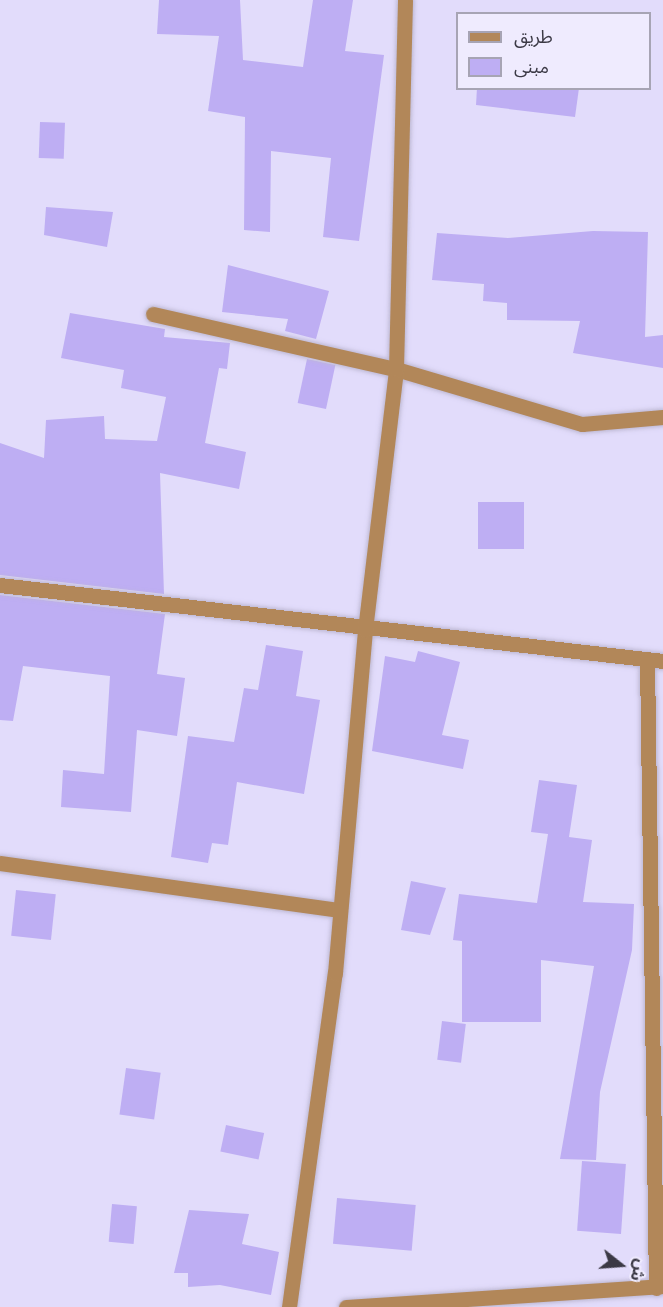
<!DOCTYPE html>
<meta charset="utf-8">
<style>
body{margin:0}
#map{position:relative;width:663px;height:1307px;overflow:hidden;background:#e2dcfb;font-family:"Space Grotesk","Noto Sans Arabic",sans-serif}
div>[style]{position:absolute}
.building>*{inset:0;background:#beaef3;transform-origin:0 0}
.roads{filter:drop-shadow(0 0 2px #bdb8d3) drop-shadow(0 0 2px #bdb8d3)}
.minor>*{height:15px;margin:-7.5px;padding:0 7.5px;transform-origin:7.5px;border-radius:7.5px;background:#b28759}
span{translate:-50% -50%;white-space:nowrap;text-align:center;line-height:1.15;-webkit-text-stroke:4.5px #efebfe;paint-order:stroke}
.legend{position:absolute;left:456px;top:12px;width:195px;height:78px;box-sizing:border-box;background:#efebfe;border:2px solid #a7a4b4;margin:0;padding:8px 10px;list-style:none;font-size:18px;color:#3b3945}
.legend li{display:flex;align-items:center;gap:12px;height:30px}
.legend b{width:30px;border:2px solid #a7a4b4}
.north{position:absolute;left:591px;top:1235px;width:60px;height:60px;-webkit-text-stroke:4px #efebfe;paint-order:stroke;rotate:107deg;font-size:16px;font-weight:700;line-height:24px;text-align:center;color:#3b3945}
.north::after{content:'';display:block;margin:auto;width:21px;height:27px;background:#3b3945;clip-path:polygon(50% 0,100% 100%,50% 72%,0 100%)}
</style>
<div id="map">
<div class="building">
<i style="clip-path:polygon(159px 0,240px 0,243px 60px,303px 67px,313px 0,353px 0,345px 51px,384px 55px,359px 241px,323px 237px,331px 158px,271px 151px,270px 232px,244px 230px,245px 117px,208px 111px,219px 36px,157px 34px)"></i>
<i style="clip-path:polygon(477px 88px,579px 88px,575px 117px,476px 105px)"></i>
<i style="left:40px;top:122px;width:25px;height:36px;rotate:2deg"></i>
<i style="clip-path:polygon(46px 207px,113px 212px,107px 247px,44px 235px)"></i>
<i style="clip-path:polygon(593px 231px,648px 232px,645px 337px,663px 335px,663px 368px,573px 353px,580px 321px,507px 320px,507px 303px,483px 301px,484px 284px,432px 280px,437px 233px,508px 238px)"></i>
<i style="clip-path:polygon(228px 265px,329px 291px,316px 339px,285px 331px,288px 319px,222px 312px)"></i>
<i style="clip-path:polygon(70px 313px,165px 329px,164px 337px,230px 343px,227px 369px,219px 368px,205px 443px,246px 452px,239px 489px,160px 473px,164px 594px,0 575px,0 443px,44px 458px,46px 420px,104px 416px,105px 439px,157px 441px,166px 397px,121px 388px,124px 370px,61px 358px)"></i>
<i style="left:307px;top:359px;width:29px;height:45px;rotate:12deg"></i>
<i style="left:524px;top:502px;width:47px;height:46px;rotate:90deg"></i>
<i style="clip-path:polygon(0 595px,165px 614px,157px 674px,185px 678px,177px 736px,137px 730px,131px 812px,61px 807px,63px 770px,104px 774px,110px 676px,23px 666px,13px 721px,0 720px)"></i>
<i style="clip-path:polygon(266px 645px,303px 651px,296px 696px,320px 700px,304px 794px,237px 782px,228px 845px,212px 843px,208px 863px,171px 857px,188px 736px,234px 742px,244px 688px,258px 690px)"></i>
<i style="clip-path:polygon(418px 651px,460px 662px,442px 735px,469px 740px,463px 769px,372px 751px,385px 656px,415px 662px)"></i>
<i style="clip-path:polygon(539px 780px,577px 785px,569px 837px,592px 840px,583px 902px,634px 904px,632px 950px,600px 1092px,596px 1160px,560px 1159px,594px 966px,541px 960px,541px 1022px,462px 1022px,462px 941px,453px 940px,459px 894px,537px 903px,548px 834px,531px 832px)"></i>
<i style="clip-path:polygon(411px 881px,446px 888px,430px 935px,401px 930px)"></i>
<i style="left:16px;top:890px;width:40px;height:46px;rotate:6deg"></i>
<i style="left:442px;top:1021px;width:24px;height:39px;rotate:7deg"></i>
<i style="left:126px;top:1068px;width:35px;height:47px;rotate:8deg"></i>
<i style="left:226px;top:1125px;width:39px;height:27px;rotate:12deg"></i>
<i style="left:582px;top:1161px;width:44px;height:70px;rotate:4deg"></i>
<i style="left:337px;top:1198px;width:79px;height:46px;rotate:5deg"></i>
<i style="left:112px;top:1204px;width:25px;height:38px;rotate:5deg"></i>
<i style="clip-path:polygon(189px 1210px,249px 1214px,242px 1244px,279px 1252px,271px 1295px,220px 1285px,188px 1287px,188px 1273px,174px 1273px)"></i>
</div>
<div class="roads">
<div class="minor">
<i style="left:153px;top:314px;width:249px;rotate:12.8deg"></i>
<i style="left:396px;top:369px;width:194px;rotate:16.5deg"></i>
<i style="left:582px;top:424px;width:81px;rotate:-4.9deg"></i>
<i style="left:0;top:585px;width:667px;rotate:6.54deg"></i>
<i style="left:647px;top:660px;width:628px;rotate:89.18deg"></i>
<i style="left:0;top:863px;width:343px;rotate:7.9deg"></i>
<i style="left:289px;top:1307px;width:337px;rotate:-82.2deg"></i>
<i style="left:335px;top:973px;width:344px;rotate:-85deg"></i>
<i style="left:365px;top:630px;width:263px;rotate:-83.2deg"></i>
<i style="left:396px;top:369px;width:369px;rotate:-88.6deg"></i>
<i style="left:346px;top:1307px;width:318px;rotate:-3.8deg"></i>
</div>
</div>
<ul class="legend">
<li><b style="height:8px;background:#b28759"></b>طريق</li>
<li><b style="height:16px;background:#beaef3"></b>مبنى</li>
</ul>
<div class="north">ش</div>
</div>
